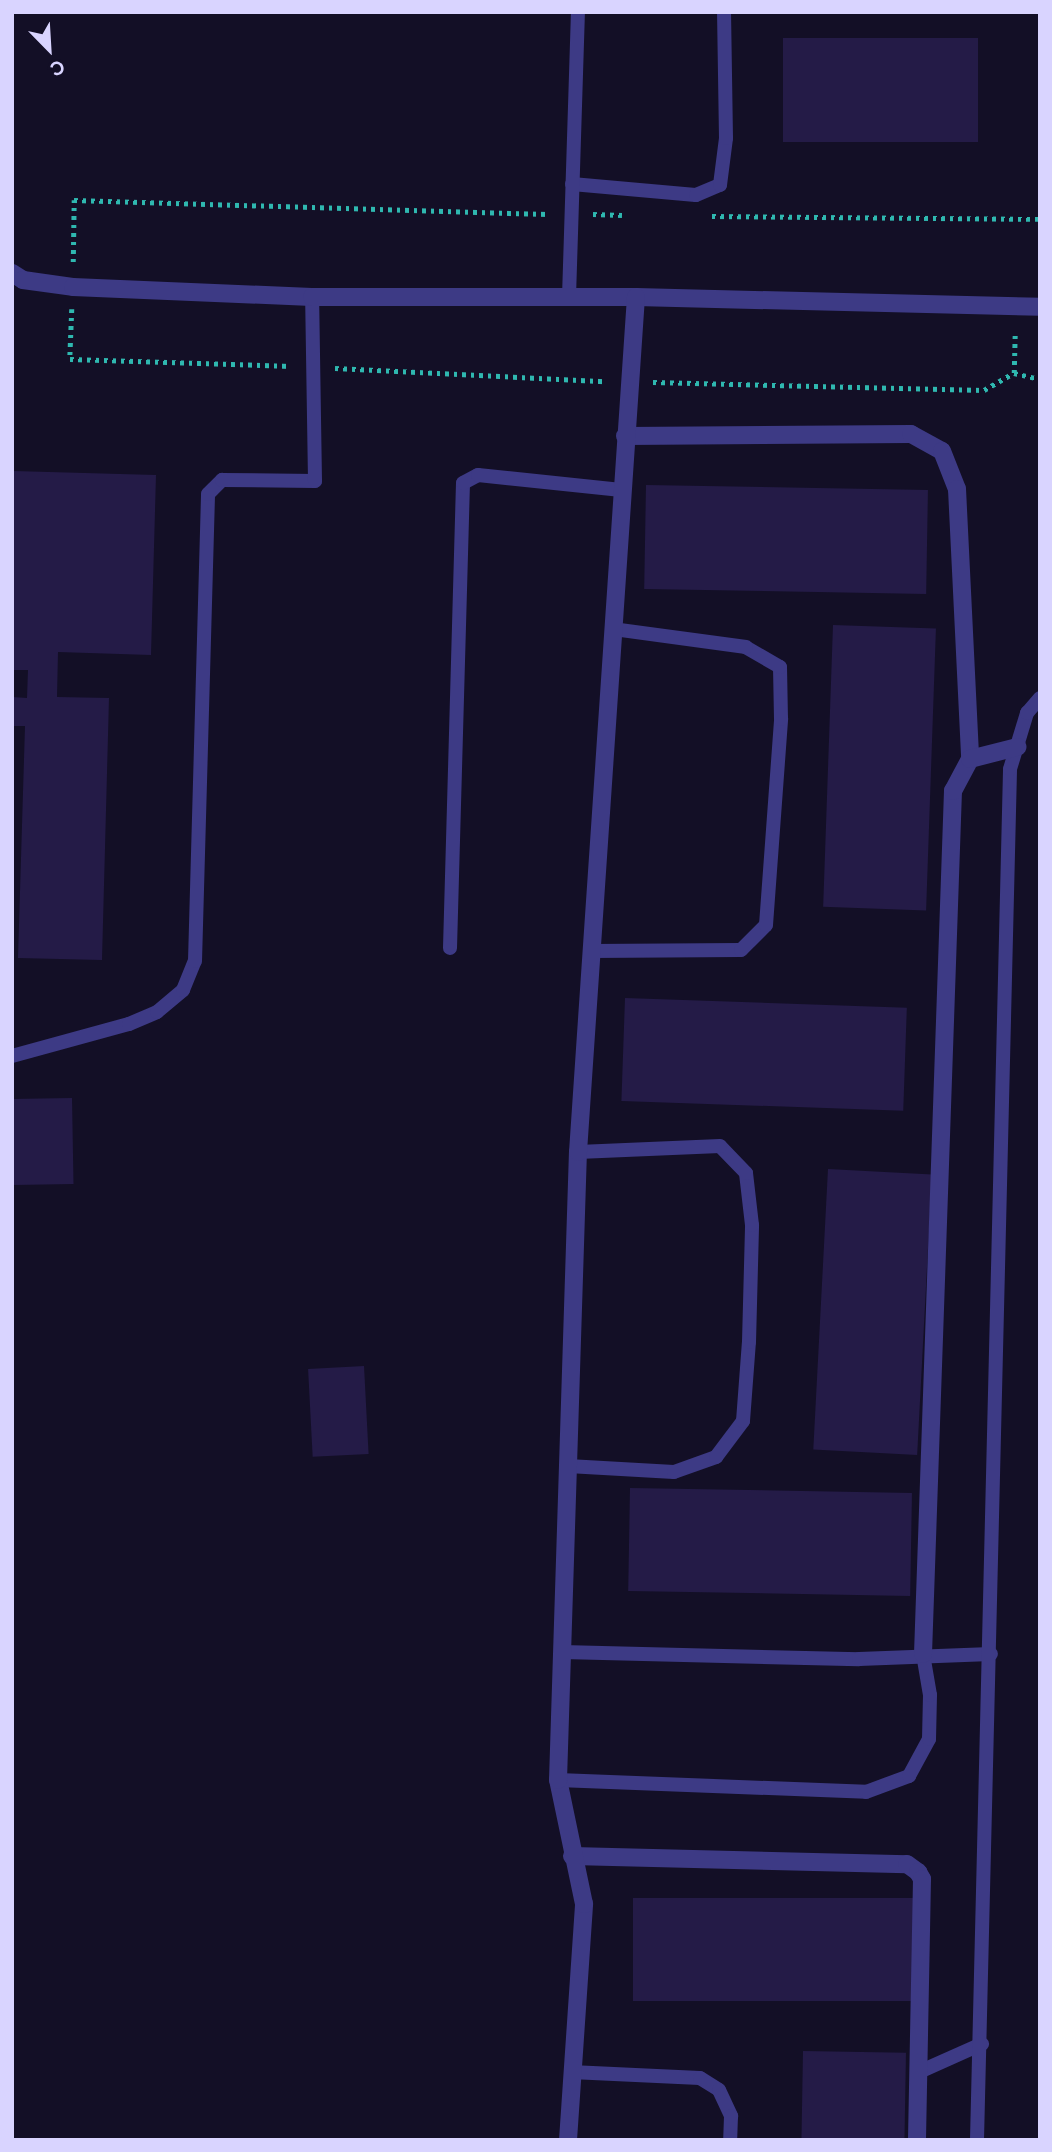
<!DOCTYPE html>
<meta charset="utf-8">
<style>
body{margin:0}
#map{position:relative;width:1052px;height:2152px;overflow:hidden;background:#130f26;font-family:Raleway,sans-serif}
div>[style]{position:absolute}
.building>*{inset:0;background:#241b47;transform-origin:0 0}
.path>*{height:4.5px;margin-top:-2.25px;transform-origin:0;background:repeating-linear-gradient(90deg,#2fb8b0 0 3.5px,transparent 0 8.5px)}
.lane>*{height:14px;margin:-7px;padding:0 7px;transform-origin:7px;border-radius:7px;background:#3d3a85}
.street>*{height:18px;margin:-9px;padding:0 9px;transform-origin:9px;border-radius:9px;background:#3d3a85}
span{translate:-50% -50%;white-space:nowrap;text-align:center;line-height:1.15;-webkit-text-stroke:7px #130f26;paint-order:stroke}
.frame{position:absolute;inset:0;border:14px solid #d9d4ff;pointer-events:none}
.north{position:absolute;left:14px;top:14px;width:70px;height:70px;-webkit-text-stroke:5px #130f26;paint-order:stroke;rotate:156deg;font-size:19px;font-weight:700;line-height:28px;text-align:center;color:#d9d4ff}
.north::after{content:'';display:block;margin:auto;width:24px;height:32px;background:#d9d4ff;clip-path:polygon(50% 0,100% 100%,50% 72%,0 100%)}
</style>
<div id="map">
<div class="building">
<i style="left:978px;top:38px;width:104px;height:195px;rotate:90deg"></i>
<i style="clip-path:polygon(13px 471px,156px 475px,151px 655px,58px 652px,57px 697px,109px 698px,102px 960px,18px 958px,25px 726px,12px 726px,12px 697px,27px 698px,28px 670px,12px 670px)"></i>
<i style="left:646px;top:485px;width:282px;height:104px;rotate:1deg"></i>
<i style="left:833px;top:625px;width:103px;height:282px;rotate:2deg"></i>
<i style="left:625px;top:998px;width:282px;height:103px;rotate:2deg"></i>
<i style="left:72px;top:1098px;width:86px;height:60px;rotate:89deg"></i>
<i style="left:828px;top:1169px;width:104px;height:281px;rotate:3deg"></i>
<i style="left:364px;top:1366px;width:88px;height:56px;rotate:87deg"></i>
<i style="left:630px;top:1488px;width:282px;height:103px;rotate:1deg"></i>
<i style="left:633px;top:1898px;width:283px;height:103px"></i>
<i style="left:803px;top:2051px;width:103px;height:89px;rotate:1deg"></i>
</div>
<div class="path">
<i style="left:593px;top:214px;width:29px;rotate:2deg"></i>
<i style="left:712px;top:216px;width:328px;rotate:0.5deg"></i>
<i style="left:73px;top:262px;width:62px;rotate:-89.1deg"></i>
<i style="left:74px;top:200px;width:475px;rotate:1.7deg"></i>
<i style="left:72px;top:309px;width:50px;rotate:92.3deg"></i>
<i style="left:70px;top:359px;width:221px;rotate:1.8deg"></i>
<i style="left:335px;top:368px;width:270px;rotate:2.8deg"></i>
<i style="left:1014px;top:373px;width:41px;rotate:-88.6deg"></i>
<i style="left:653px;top:382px;width:331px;rotate:1.4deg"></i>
<i style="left:984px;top:390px;width:34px;rotate:-30deg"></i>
<i style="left:1014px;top:373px;width:27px;rotate:13deg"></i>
</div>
<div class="lane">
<i style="left:572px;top:184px;width:124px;rotate:5.1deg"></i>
<i style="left:696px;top:195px;width:26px;rotate:-23deg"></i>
<i style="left:720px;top:185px;width:47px;rotate:-82.7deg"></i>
<i style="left:726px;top:138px;width:126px;rotate:-90.9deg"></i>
<i style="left:569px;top:297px;width:285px;rotate:-88.2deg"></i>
<i style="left:450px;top:948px;width:465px;rotate:-88.4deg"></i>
<i style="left:463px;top:483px;width:17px;rotate:-28deg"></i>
<i style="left:478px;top:475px;width:144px;rotate:6deg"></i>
<i style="left:591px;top:951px;width:150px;rotate:-0.4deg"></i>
<i style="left:741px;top:950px;width:35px;rotate:-45deg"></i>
<i style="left:766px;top:925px;width:207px;rotate:-85.8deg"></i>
<i style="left:781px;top:719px;width:52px;rotate:-91.1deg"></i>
<i style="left:780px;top:667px;width:39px;rotate:-150deg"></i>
<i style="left:746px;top:647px;width:135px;rotate:-172.3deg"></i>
<i style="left:12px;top:1056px;width:121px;rotate:-15.3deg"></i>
<i style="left:129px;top:1024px;width:30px;rotate:-23deg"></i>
<i style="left:157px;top:1012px;width:34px;rotate:-40deg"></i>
<i style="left:183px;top:990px;width:31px;rotate:-68deg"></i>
<i style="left:195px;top:961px;width:467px;rotate:-88.4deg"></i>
<i style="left:208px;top:494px;width:20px;rotate:-45deg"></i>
<i style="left:222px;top:480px;width:93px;rotate:0.6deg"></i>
<i style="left:315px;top:481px;width:184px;rotate:-90.9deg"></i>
<i style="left:568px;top:1466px;width:106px;rotate:3.2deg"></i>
<i style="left:674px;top:1472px;width:45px;rotate:-19.7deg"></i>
<i style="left:716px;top:1457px;width:45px;rotate:-53.1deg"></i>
<i style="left:743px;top:1421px;width:79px;rotate:-85.7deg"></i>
<i style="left:749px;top:1342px;width:117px;rotate:-88.5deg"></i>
<i style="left:752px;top:1225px;width:52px;rotate:-96.6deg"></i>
<i style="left:746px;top:1173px;width:37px;rotate:-134deg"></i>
<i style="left:720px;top:1146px;width:142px;rotate:177.6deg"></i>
<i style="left:562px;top:1652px;width:297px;rotate:1.4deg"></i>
<i style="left:859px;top:1659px;width:132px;rotate:-2.2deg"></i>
<i style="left:558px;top:1780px;width:308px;rotate:2.2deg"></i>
<i style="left:866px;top:1792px;width:46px;rotate:-20.4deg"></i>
<i style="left:909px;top:1776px;width:42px;rotate:-61.6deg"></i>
<i style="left:929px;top:1739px;width:44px;rotate:-88.7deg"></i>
<i style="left:930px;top:1695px;width:42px;rotate:-99.7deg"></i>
<i style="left:571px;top:2072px;width:129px;rotate:2.7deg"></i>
<i style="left:700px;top:2078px;width:22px;rotate:32deg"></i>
<i style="left:719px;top:2090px;width:29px;rotate:65deg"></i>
<i style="left:731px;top:2116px;width:24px;rotate:92deg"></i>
<i style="left:919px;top:2072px;width:69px;rotate:-24deg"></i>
<i style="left:977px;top:2140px;width:1371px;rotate:-88.62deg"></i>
<i style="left:1010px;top:769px;width:59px;rotate:-73.1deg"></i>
<i style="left:1027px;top:713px;width:20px;rotate:-49deg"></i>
</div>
<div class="street">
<i style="left:12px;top:273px;width:13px;rotate:32deg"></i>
<i style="left:23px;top:280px;width:50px;rotate:8deg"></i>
<i style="left:73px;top:287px;width:239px;rotate:2.4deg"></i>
<i style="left:312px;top:297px;width:324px"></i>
<i style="left:636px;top:297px;width:404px;rotate:1.4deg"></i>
<i style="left:625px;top:436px;width:286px;rotate:-0.4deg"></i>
<i style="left:911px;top:434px;width:35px;rotate:29deg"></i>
<i style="left:942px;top:451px;width:41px;rotate:68.5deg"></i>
<i style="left:957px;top:489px;width:270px;rotate:87.2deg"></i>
<i style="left:923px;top:1654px;width:864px;rotate:-88.01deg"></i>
<i style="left:953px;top:791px;width:36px;rotate:-62deg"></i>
<i style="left:970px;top:759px;width:49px;rotate:-14.3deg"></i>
<i style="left:572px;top:1856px;width:335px;rotate:1.4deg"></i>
<i style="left:907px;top:1864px;width:14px;rotate:36deg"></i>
<i style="left:918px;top:1872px;width:8px;rotate:60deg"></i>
<i style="left:922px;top:1879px;width:261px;rotate:91.1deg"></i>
<i style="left:568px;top:2140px;width:237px;rotate:-86.1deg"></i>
<i style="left:584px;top:1904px;width:127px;rotate:-101.8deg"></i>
<i style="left:558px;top:1780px;width:628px;rotate:-88.18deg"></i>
<i style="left:578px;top:1152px;width:857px;rotate:-86.12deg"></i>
</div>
<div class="frame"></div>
<div class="north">С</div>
</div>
